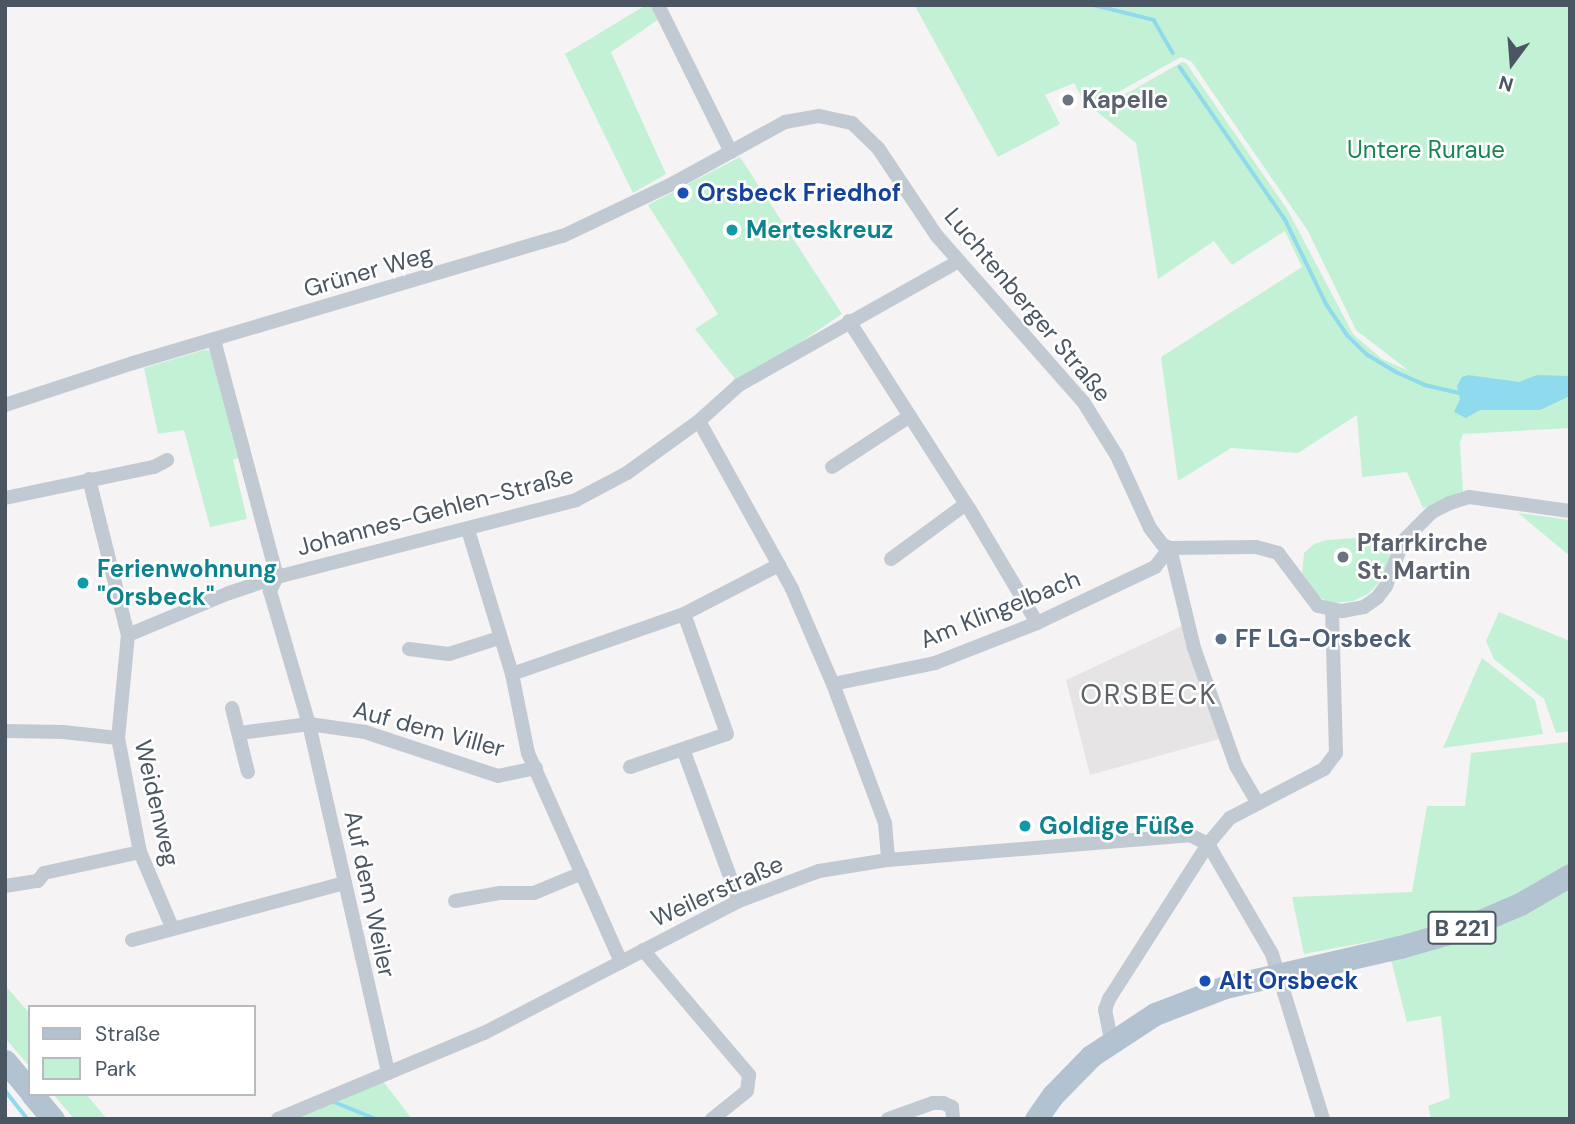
<!DOCTYPE html>
<meta charset="utf-8">
<style>
body{margin:0}
#map{position:relative;width:1575px;height:1124px;overflow:hidden;background:#f5f3f3;font-family:"DM Sans",sans-serif}
div>[style]{position:absolute}
.education>*{inset:0;background:#e6e4e5}
.green>*{inset:0;background:#c3f1d5}
.water>*{inset:0;background:#90daee}
.stream>*{height:3.5px;margin:-1.75px;padding:0 1.75px;transform-origin:1.75px;border-radius:1.75px;background:#90daee}
.street>*{height:14px;margin:-7px;padding:0 7px;transform-origin:7px;border-radius:7px;background:#c1cad2}
.primary>*{height:23px;margin:-11.5px;padding:0 11.5px;transform-origin:11.5px;border-radius:11.5px;background:#b3c2d1}
.dots>*{width:19px;height:19px;translate:-50% -50%;box-sizing:border-box;border:4px solid #fff;border-radius:50%}
span{translate:-50% -50%;white-space:nowrap;text-align:center;line-height:1.15;-webkit-text-stroke:5px #fff;paint-order:stroke}
.shield-label span{padding:2px 5px;background:#fff;border:2px solid;border-radius:5px;-webkit-text-stroke-width:0}
.shield-label{font-size:23px;color:#4a5661;font-weight:700}
.worship-label{font-size:24px;color:#5b616d;font-weight:700}
.left{translate:0 -50%;text-align:left}
.park-label{font-size:24px;color:#17864f}
.transit-label{font-size:24px;color:#164399;font-weight:700}
.culture-label{font-size:24px;color:#0d838f;font-weight:700}
.street-label{font-size:24px;color:#4a5661}
.service-label{font-size:24px;color:#4e5e75;font-weight:700}
.quarter-label{font-size:28px;color:#5f6368;letter-spacing:2px}
.frame{position:absolute;inset:0;border:7px solid #4a5661;pointer-events:none}
.legend{position:absolute;left:28px;top:1005px;width:228px;height:91px;box-sizing:border-box;background:#fff;border:2px solid #b7bbc0;margin:0;padding:9px 12px;list-style:none;font-size:21px;color:#4a5661}
.legend li{display:flex;align-items:center;gap:14px;height:35px}
.legend b{width:35px;border:2px solid #b7bbc0}
.north{position:absolute;left:1477px;top:28px;width:70px;height:70px;-webkit-text-stroke:5px #fff;paint-order:stroke;rotate:196deg;font-size:19px;font-weight:700;line-height:28px;text-align:center;color:#4a5661}
.north::after{content:'';display:block;margin:auto;width:24px;height:32px;background:#4a5661;clip-path:polygon(50% 0,100% 100%,50% 72%,0 100%)}
</style>
<div id="map">
<div class="education">
<i style="clip-path:polygon(1184px 625px,1223px 738px,1090px 775px,1066px 680px)"></i>
</div>
<div class="green">
<i style="clip-path:polygon(646px 5px,653px 5px,659px 19px,611px 52px,666px 174px,633px 193px,565px 54px)"></i>
<i style="clip-path:polygon(1570px 5px,1570px 428px,1463px 434px,1460px 443px,1463px 491px,1423px 508px,1407px 472px,1362px 477px,1357px 415px,1298px 453px,1231px 448px,1178px 481px,1161px 357px,1302px 267px,1285px 231px,1232px 265px,1214px 241px,1158px 279px,1136px 143px,1096px 111px,1182px 62px,1186px 63px,1287px 209px,1353px 334px,1382px 359px,1409px 371px,1356px 330px,1308px 231px,1191px 61px,1181px 57px,1172px 62px,1088px 109px,1074px 83px,1045px 95px,1060px 124px,998px 157px,915px 6px)"></i>
<i style="clip-path:polygon(740px 157px,842px 314px,739px 384px,695px 329px,718px 314px,648px 205px)"></i>
<i style="clip-path:polygon(204px 350px,210px 351px,238px 458px,233px 460px,247px 519px,210px 527px,184px 430px,158px 434px,144px 368px)"></i>
<i style="clip-path:polygon(1518px 513px,1570px 520px,1570px 556px)"></i>
<i style="clip-path:polygon(1357px 538px,1388px 543px,1391px 549px,1387px 565px,1378px 584px,1368px 594px,1353px 601px,1329px 603px,1315px 594px,1302px 573px,1304px 553px,1314px 544px,1327px 540px)"></i>
<i style="clip-path:polygon(1499px 612px,1570px 641px,1570px 731px,1556px 733px,1544px 699px,1494px 659px,1486px 641px)"></i>
<i style="clip-path:polygon(1482px 658px,1535px 700px,1543px 734px,1443px 748px)"></i>
<i style="clip-path:polygon(1570px 742px,1570px 865px,1513px 899px,1432px 930px,1304px 954px,1292px 897px,1412px 892px,1427px 806px,1465px 806px,1471px 753px)"></i>
<i style="clip-path:polygon(1570px 887px,1570px 1119px,1431px 1119px,1428px 1106px,1450px 1098px,1441px 1016px,1407px 1022px,1390px 956px)"></i>
<i style="clip-path:polygon(5px 985px,30px 1014px,30px 1067px,5px 1038px)"></i>
<i style="clip-path:polygon(383px 1081px,412px 1119px,292px 1119px)"></i>
<i style="clip-path:polygon(53px 1094px,86px 1094px,107px 1119px,74px 1119px)"></i>
</div>
<div class="water">
<i style="clip-path:polygon(1468px 375px,1519px 382px,1537px 375px,1570px 376px,1570px 396px,1540px 410px,1480px 410px,1466px 418px,1454px 412px,1460px 399px,1457px 386px,1462px 377px)"></i>
</div>
<div class="stream">
<i style="left:1094px;top:5px;width:62px;rotate:14deg"></i>
<i style="left:1154px;top:20px;width:38px;rotate:60deg"></i>
<i style="left:1180px;top:67px;width:185px;rotate:55.4deg"></i>
<i style="left:1285px;top:219px;width:96px;rotate:64deg"></i>
<i style="left:1327px;top:305px;width:37px;rotate:56deg"></i>
<i style="left:1348px;top:336px;width:28px;rotate:44deg"></i>
<i style="left:1368px;top:355px;width:33px;rotate:31deg"></i>
<i style="left:1396px;top:372px;width:32px;rotate:24deg"></i>
<i style="left:1425px;top:385px;width:36px;rotate:13deg"></i>
<i style="left:5px;top:1090px;width:37px;rotate:52deg"></i>
<i style="left:332px;top:1101px;width:48px;rotate:22.2deg"></i>
</div>
<div class="street">
<i style="left:658px;top:5px;width:164px;rotate:63.6deg"></i>
<i style="left:849px;top:321px;width:224px;rotate:57.4deg"></i>
<i style="left:970px;top:510px;width:131px;rotate:59.3deg"></i>
<i style="left:214px;top:340px;width:245px;rotate:75.1deg"></i>
<i style="left:277px;top:577px;width:16px;rotate:117deg"></i>
<i style="left:270px;top:591px;width:139px;rotate:73.7deg"></i>
<i style="left:309px;top:724px;width:358px;rotate:77.2deg"></i>
<i style="left:5px;top:405px;width:135px;rotate:-18.2deg"></i>
<i style="left:133px;top:363px;width:448px;rotate:-16.5deg"></i>
<i style="left:563px;top:236px;width:123px;rotate:-25.5deg"></i>
<i style="left:674px;top:183px;width:127px;rotate:-28.8deg"></i>
<i style="left:785px;top:122px;width:35px;rotate:-10deg"></i>
<i style="left:819px;top:116px;width:34px;rotate:12deg"></i>
<i style="left:852px;top:123px;width:36px;rotate:44deg"></i>
<i style="left:878px;top:148px;width:106px;rotate:56.2deg"></i>
<i style="left:937px;top:236px;width:222px;rotate:48.6deg"></i>
<i style="left:1084px;top:403px;width:62px;rotate:58.1deg"></i>
<i style="left:1117px;top:456px;width:79px;rotate:65.4deg"></i>
<i style="left:1150px;top:528px;width:21px;rotate:53deg"></i>
<i style="left:1163px;top:545px;width:8px;rotate:23deg"></i>
<i style="left:1170px;top:548px;width:86px;rotate:-0.7deg"></i>
<i style="left:1256px;top:547px;width:23px;rotate:15deg"></i>
<i style="left:1278px;top:553px;width:66px;rotate:53deg"></i>
<i style="left:1318px;top:606px;width:25px;rotate:12deg"></i>
<i style="left:1342px;top:611px;width:22px;rotate:-10deg"></i>
<i style="left:1364px;top:607px;width:16px;rotate:-35deg"></i>
<i style="left:1377px;top:598px;width:15px;rotate:-53deg"></i>
<i style="left:1386px;top:586px;width:48px;rotate:-69.3deg"></i>
<i style="left:1403px;top:541px;width:41px;rotate:-45deg"></i>
<i style="left:1432px;top:512px;width:20px;rotate:-27deg"></i>
<i style="left:1450px;top:503px;width:20px;rotate:-18deg"></i>
<i style="left:1469px;top:497px;width:102px;rotate:7.9deg"></i>
<i style="left:699px;top:421px;width:192px;rotate:61deg"></i>
<i style="left:792px;top:589px;width:103px;rotate:66.7deg"></i>
<i style="left:833px;top:684px;width:148px;rotate:69.5deg"></i>
<i style="left:885px;top:823px;width:37px;rotate:85deg"></i>
<i style="left:832px;top:467px;width:93px;rotate:-33.2deg"></i>
<i style="left:89px;top:479px;width:161px;rotate:76deg"></i>
<i style="left:128px;top:635px;width:103px;rotate:95.5deg"></i>
<i style="left:118px;top:738px;width:116px;rotate:79.1deg"></i>
<i style="left:140px;top:852px;width:82px;rotate:66.9deg"></i>
<i style="left:5px;top:498px;width:152px;rotate:-11.8deg"></i>
<i style="left:154px;top:467px;width:15px;rotate:-28deg"></i>
<i style="left:468px;top:530px;width:151px;rotate:73deg"></i>
<i style="left:512px;top:674px;width:81px;rotate:78.6deg"></i>
<i style="left:528px;top:753px;width:229px;rotate:66deg"></i>
<i style="left:1170px;top:548px;width:103px;rotate:76.5deg"></i>
<i style="left:1194px;top:648px;width:125px;rotate:70.4deg"></i>
<i style="left:1236px;top:766px;width:42px;rotate:59.7deg"></i>
<i style="left:891px;top:559px;width:93px;rotate:-36.3deg"></i>
<i style="left:128px;top:635px;width:109px;rotate:-22.6deg"></i>
<i style="left:229px;top:593px;width:51px;rotate:-18.4deg"></i>
<i style="left:277px;top:577px;width:309px;rotate:-14.4deg"></i>
<i style="left:576px;top:500px;width:58px;rotate:-27.9deg"></i>
<i style="left:627px;top:473px;width:89px;rotate:-35.8deg"></i>
<i style="left:699px;top:421px;width:54px;rotate:-42deg"></i>
<i style="left:739px;top:385px;width:250px;rotate:-29.4deg"></i>
<i style="left:409px;top:649px;width:40px;rotate:7.1deg"></i>
<i style="left:449px;top:654px;width:52px;rotate:-17.7deg"></i>
<i style="left:512px;top:674px;width:182px;rotate:-19.2deg"></i>
<i style="left:684px;top:614px;width:107px;rotate:-27.3deg"></i>
<i style="left:833px;top:684px;width:104px;rotate:-11.6deg"></i>
<i style="left:935px;top:663px;width:110px;rotate:-21.4deg"></i>
<i style="left:1037px;top:623px;width:131px;rotate:-25.4deg"></i>
<i style="left:1155px;top:567px;width:24px;rotate:-52deg"></i>
<i style="left:232px;top:708px;width:66px;rotate:76deg"></i>
<i style="left:5px;top:731px;width:58px;rotate:1deg"></i>
<i style="left:63px;top:732px;width:55px;rotate:6.2deg"></i>
<i style="left:240px;top:733px;width:70px;rotate:-7.4deg"></i>
<i style="left:309px;top:724px;width:57px;rotate:8.1deg"></i>
<i style="left:365px;top:732px;width:140px;rotate:18.3deg"></i>
<i style="left:498px;top:776px;width:39px;rotate:-12deg"></i>
<i style="left:683px;top:749px;width:162px;rotate:69.8deg"></i>
<i style="left:630px;top:767px;width:102px;rotate:-18.8deg"></i>
<i style="left:727px;top:734px;width:127px;rotate:-109.7deg"></i>
<i style="left:1208px;top:844px;width:127px;rotate:59.8deg"></i>
<i style="left:1272px;top:954px;width:173px;rotate:72.8deg"></i>
<i style="left:5px;top:886px;width:33px;rotate:-9deg"></i>
<i style="left:38px;top:881px;width:10px;rotate:-53deg"></i>
<i style="left:44px;top:873px;width:98px;rotate:-12.3deg"></i>
<i style="left:455px;top:901px;width:46px;rotate:-10.1deg"></i>
<i style="left:500px;top:893px;width:34px"></i>
<i style="left:534px;top:893px;width:52px;rotate:-22.6deg"></i>
<i style="left:132px;top:940px;width:220px;rotate:-15deg"></i>
<i style="left:643px;top:950px;width:164px;rotate:49.7deg"></i>
<i style="left:749px;top:1075px;width:16px;rotate:97deg"></i>
<i style="left:747px;top:1091px;width:45px;rotate:141.3deg"></i>
<i style="left:1111px;top:1040px;width:31px;rotate:-101deg"></i>
<i style="left:1105px;top:1010px;width:12px;rotate:-70deg"></i>
<i style="left:1109px;top:999px;width:184px;rotate:-57.4deg"></i>
<i style="left:1208px;top:844px;width:34px;rotate:-50deg"></i>
<i style="left:1230px;top:818px;width:106px;rotate:-27.5deg"></i>
<i style="left:1324px;top:769px;width:20px;rotate:-53deg"></i>
<i style="left:1336px;top:753px;width:142px;rotate:-91.6deg"></i>
<i style="left:278px;top:1119px;width:223px;rotate:-22.7deg"></i>
<i style="left:484px;top:1033px;width:287px;rotate:-27.4deg"></i>
<i style="left:739px;top:901px;width:85px;rotate:-20.6deg"></i>
<i style="left:819px;top:871px;width:70px;rotate:-9.1deg"></i>
<i style="left:888px;top:860px;width:303px;rotate:-4.7deg"></i>
<i style="left:1190px;top:835px;width:20px;rotate:27deg"></i>
<i style="left:888px;top:1119px;width:48px;rotate:-19.6deg"></i>
<i style="left:933px;top:1103px;width:10px"></i>
<i style="left:943px;top:1103px;width:10px;rotate:24deg"></i>
<i style="left:952px;top:1107px;width:12px;rotate:85deg"></i>
</div>
<div class="primary">
<i style="left:5px;top:1061px;width:39px;rotate:50deg"></i>
<i style="left:32px;top:1094px;width:33px;rotate:50deg"></i>
<i style="left:1036px;top:1119px;width:29px;rotate:-55deg"></i>
<i style="left:1053px;top:1095px;width:54px;rotate:-45.7deg"></i>
<i style="left:1091px;top:1056px;width:77px;rotate:-33.3deg"></i>
<i style="left:1155px;top:1014px;width:75px;rotate:-21.1deg"></i>
<i style="left:1225px;top:987px;width:180px;rotate:-12.9deg"></i>
<i style="left:1400px;top:947px;width:61px;rotate:-16.1deg"></i>
<i style="left:1459px;top:930px;width:66px;rotate:-23.1deg"></i>
<i style="left:1520px;top:904px;width:58px;rotate:-30.1deg"></i>
</div>
<div class="dots">
<i style="left:1068px;top:100px;background:#6b7280"></i>
<i style="left:683px;top:193px;background:#1a4fb4"></i>
<i style="left:732px;top:230px;background:#0f9aa8"></i>
<i style="left:1343px;top:557px;background:#6b7280"></i>
<i style="left:83px;top:583px;background:#0f9aa8"></i>
<i style="left:1221px;top:639px;background:#5c6f8a"></i>
<i style="left:1025px;top:826px;background:#0f9aa8"></i>
<i style="left:1205px;top:981px;background:#1a4fb4"></i>
</div>
<div class="shield-label">
<span style="left:1462px;top:928px">B 221</span>
</div>
<div class="worship-label">
<span class="left" style="left:1082px;top:100px">Kapelle</span>
<span class="left" style="left:1357px;top:557px">Pfarrkirche<br>St. Martin</span>
</div>
<div class="park-label">
<span style="left:1426px;top:150px">Untere Ruraue</span>
</div>
<div class="transit-label">
<span class="left" style="left:697px;top:193px">Orsbeck Friedhof</span>
<span class="left" style="left:1219px;top:981px">Alt Orsbeck</span>
</div>
<div class="culture-label">
<span class="left" style="left:746px;top:230px">Merteskreuz</span>
<span class="left" style="left:97px;top:583px">Ferienwohnung<br>"Orsbeck"</span>
<span class="left" style="left:1039px;top:826px">Goldige Füße</span>
</div>
<div class="street-label">
<span style="left:368px;top:271px;rotate:-16deg">Grüner Weg</span>
<span style="left:1028px;top:305px;rotate:50deg">Luchtenberger Straße</span>
<span style="left:435px;top:511px;rotate:-15deg">Johannes-Gehlen-Straße</span>
<span style="left:1000px;top:609px;rotate:-22deg">Am Klingelbach</span>
<span style="left:429px;top:729px;rotate:15deg">Auf dem Viller</span>
<span style="left:157px;top:803px;rotate:77deg">Weidenweg</span>
<span style="left:717px;top:891px;rotate:-24deg">Weilerstraße</span>
<span style="left:370px;top:894px;rotate:78deg">Auf dem Weiler</span>
</div>
<div class="service-label">
<span class="left" style="left:1235px;top:639px">FF LG-Orsbeck</span>
</div>
<div class="quarter-label">
<span style="left:1149px;top:695px">ORSBECK</span>
</div>
<div class="frame"></div>
<ul class="legend">
<li><b style="height:9px;background:#b3c2d1"></b>Straße</li>
<li><b style="height:19px;background:#c3f1d5"></b>Park</li>
</ul>
<div class="north">N</div>
</div>
